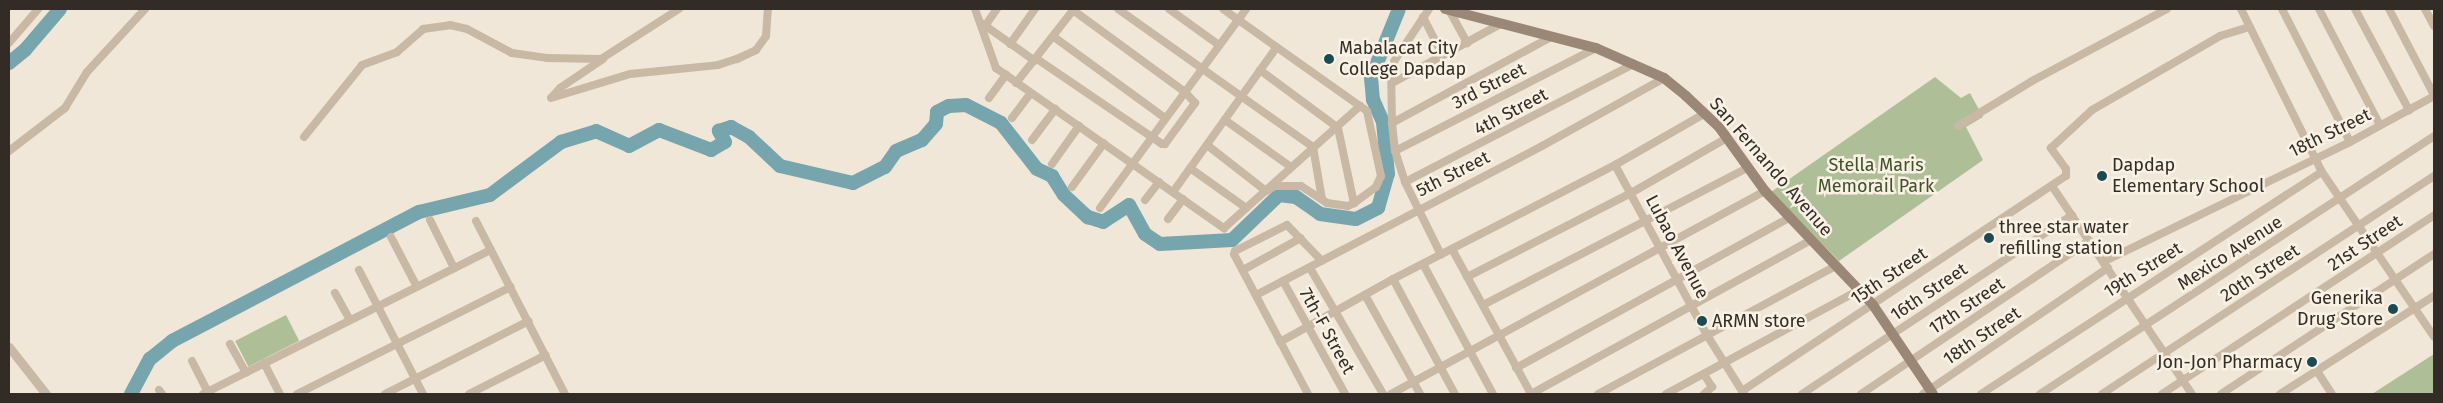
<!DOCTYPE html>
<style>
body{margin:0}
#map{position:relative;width:2443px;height:403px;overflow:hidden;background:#f0e7d8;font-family:"Fira Sans",sans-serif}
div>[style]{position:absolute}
.green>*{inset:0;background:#aebf98;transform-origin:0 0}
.river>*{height:14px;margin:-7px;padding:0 7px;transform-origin:7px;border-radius:7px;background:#77a5ad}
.minor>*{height:8px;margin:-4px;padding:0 4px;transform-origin:4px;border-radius:4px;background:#c8b8a4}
.tertiary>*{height:9px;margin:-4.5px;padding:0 4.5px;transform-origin:4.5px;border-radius:4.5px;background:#c8b8a4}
.secondary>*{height:10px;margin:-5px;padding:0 5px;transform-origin:5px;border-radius:5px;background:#9b8776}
.dots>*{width:14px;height:14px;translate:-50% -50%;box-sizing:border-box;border:2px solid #f8f1e4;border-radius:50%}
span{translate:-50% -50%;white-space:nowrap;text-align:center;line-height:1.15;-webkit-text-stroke:5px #f8f1e4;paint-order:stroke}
.poi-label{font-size:18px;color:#332b26}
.left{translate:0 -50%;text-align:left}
.right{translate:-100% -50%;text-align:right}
.street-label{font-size:18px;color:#332b26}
.park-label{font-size:18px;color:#3f512a}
.frame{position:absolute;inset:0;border:10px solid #332b26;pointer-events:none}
</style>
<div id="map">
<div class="green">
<i style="clip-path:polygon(1935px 77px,1961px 98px,1970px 93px,1983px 117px,1966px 127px,1983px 160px,1839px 261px,1771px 192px)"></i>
<i style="left:286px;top:315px;width:29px;height:57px;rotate:63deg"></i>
<i style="clip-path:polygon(2434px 354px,2434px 394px,2372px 394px)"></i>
</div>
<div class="river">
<i style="left:9px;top:63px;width:21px;rotate:-39deg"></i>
<i style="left:25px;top:50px;width:54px;rotate:-49.5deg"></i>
<i style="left:131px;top:394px;width:40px;rotate:-62deg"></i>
<i style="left:150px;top:359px;width:28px;rotate:-39deg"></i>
<i style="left:172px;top:341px;width:279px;rotate:-27.6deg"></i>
<i style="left:419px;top:212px;width:73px;rotate:-13.5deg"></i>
<i style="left:490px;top:195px;width:89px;rotate:-36.7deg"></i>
<i style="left:561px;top:142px;width:37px;rotate:-17deg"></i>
<i style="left:596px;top:131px;width:36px;rotate:24deg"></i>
<i style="left:629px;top:146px;width:34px;rotate:-28deg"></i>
<i style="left:659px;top:130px;width:56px;rotate:21deg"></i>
<i style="left:711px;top:150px;width:16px;rotate:-30deg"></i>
<i style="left:725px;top:142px;width:13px;rotate:-119deg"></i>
<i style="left:719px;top:131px;width:13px;rotate:-18deg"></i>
<i style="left:731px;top:127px;width:21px;rotate:29deg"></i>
<i style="left:749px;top:137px;width:42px;rotate:43.1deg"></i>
<i style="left:780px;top:166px;width:75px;rotate:13.1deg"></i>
<i style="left:853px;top:183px;width:36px;rotate:-27deg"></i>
<i style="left:885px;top:167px;width:19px;rotate:-55deg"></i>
<i style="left:896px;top:151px;width:28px;rotate:-23deg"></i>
<i style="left:922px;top:140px;width:21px;rotate:-49deg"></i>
<i style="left:936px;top:124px;width:12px;rotate:-85deg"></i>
<i style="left:937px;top:112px;width:13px;rotate:-27deg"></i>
<i style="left:949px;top:106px;width:17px;rotate:-3deg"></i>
<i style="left:966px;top:105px;width:39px;rotate:27deg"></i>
<i style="left:1001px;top:123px;width:58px;rotate:52deg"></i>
<i style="left:1037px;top:169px;width:17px;rotate:25deg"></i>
<i style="left:1052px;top:176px;width:22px;rotate:58deg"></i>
<i style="left:1064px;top:195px;width:33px;rotate:43deg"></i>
<i style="left:1088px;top:217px;width:16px;rotate:18deg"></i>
<i style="left:1103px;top:222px;width:31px;rotate:-33deg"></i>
<i style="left:1129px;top:205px;width:33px;rotate:61deg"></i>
<i style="left:1145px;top:234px;width:18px;rotate:34deg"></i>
<i style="left:1160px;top:244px;width:72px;rotate:-3.2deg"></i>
<i style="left:1232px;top:240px;width:65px;rotate:-43.8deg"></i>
<i style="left:1279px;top:195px;width:17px;rotate:7deg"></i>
<i style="left:1296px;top:197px;width:29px;rotate:35deg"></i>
<i style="left:1320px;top:214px;width:36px;rotate:8deg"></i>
<i style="left:1356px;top:219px;width:25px;rotate:-27deg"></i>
<i style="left:1378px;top:208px;width:35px;rotate:-74deg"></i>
<i style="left:1388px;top:174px;width:52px;rotate:-95.5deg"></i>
<i style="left:1383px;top:122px;width:24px;rotate:-114deg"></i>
<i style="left:1373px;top:100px;width:22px;rotate:-95deg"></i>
<i style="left:1371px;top:78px;width:74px;rotate:-67.9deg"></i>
</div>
<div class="minor">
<i style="left:975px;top:9px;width:63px;rotate:70.4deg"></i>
<i style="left:996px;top:68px;width:279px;rotate:35.1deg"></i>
<i style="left:1224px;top:228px;width:183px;rotate:-41.9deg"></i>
<i style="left:1118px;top:9px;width:239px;rotate:35.3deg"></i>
<i style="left:1313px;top:147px;width:53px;rotate:80.2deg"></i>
<i style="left:1169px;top:9px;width:62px;rotate:35.8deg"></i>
<i style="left:1429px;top:9px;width:69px;rotate:123.7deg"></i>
<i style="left:1391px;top:66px;width:57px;rotate:89deg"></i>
<i style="left:1392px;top:123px;width:28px;rotate:84deg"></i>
<i style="left:1395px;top:151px;width:33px;rotate:72deg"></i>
<i style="left:1405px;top:182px;width:81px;rotate:63.7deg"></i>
<i style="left:2241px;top:9px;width:182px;rotate:63.6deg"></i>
<i style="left:2322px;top:172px;width:199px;rotate:55.8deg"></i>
<i style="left:2282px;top:9px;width:149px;rotate:62.9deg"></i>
<i style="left:2319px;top:9px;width:131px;rotate:62.3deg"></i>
<i style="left:2355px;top:9px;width:115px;rotate:61.9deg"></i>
<i style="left:2389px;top:9px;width:97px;rotate:62.4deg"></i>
<i style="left:2425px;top:9px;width:19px;rotate:62deg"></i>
<i style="left:1449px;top:10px;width:38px;rotate:61deg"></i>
<i style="left:1423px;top:17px;width:42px;rotate:62.8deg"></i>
<i style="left:980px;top:22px;width:67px;rotate:35.3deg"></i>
<i style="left:985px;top:26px;width:21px;rotate:-55deg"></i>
<i style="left:1054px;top:37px;width:137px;rotate:36.1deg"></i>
<i style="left:9px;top:43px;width:45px;rotate:-49.5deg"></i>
<i style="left:1010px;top:44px;width:43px;rotate:-54.5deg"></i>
<i style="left:1037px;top:59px;width:151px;rotate:34.2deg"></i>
<i style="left:1162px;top:144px;width:3px"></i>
<i style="left:1165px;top:144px;width:51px;rotate:-53.8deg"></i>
<i style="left:1195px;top:103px;width:15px;rotate:-132deg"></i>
<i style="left:1185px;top:92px;width:139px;rotate:-143.8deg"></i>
<i style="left:1260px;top:70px;width:97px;rotate:36.6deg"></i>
<i style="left:1338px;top:128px;width:77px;rotate:78deg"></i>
<i style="left:1394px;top:82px;width:123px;rotate:-28.6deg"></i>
<i style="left:1016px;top:83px;width:94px;rotate:-51.9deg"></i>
<i style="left:552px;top:97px;width:12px;rotate:-48deg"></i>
<i style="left:560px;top:88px;width:52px;rotate:-34deg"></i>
<i style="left:551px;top:98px;width:83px;rotate:-16.9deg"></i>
<i style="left:630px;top:74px;width:88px;rotate:-5.8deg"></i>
<i style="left:718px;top:65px;width:20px;rotate:-18deg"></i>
<i style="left:737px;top:59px;width:21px;rotate:-25deg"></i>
<i style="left:756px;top:50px;width:17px;rotate:-54deg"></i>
<i style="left:766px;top:36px;width:27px;rotate:-86deg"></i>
<i style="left:989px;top:98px;width:29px;rotate:-54deg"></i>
<i style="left:1012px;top:118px;width:31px;rotate:-53deg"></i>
<i style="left:1225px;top:120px;width:81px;rotate:35.5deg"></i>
<i style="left:1392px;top:123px;width:181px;rotate:-28.4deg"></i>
<i style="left:1958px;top:126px;width:87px;rotate:-31.3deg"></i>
<i style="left:2032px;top:81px;width:153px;rotate:-28.1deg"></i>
<i style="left:304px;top:137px;width:92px;rotate:-51.1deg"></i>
<i style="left:362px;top:65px;width:37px;rotate:-20deg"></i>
<i style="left:397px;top:52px;width:35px;rotate:-41deg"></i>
<i style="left:423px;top:29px;width:27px;rotate:-8deg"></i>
<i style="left:450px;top:25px;width:17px;rotate:13deg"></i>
<i style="left:467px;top:29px;width:51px;rotate:28.1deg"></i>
<i style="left:512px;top:53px;width:35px;rotate:8deg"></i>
<i style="left:547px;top:58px;width:54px;rotate:1.1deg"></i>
<i style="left:601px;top:59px;width:93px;rotate:-32.7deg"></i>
<i style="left:1032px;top:140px;width:39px;rotate:-53deg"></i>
<i style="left:1207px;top:145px;width:75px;rotate:37.9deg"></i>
<i style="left:1266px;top:191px;width:10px;rotate:-29deg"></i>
<i style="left:1275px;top:186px;width:26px"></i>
<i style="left:1301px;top:186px;width:31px;rotate:33deg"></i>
<i style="left:1327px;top:203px;width:21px;rotate:8deg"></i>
<i style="left:1348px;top:206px;width:7px;rotate:-27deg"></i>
<i style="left:1354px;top:203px;width:27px;rotate:-36deg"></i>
<i style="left:1376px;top:187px;width:12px;rotate:-66deg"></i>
<i style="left:1381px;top:176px;width:66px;rotate:-102.2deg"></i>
<i style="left:1367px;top:111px;width:176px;rotate:-144.7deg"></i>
<i style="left:9px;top:151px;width:71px;rotate:-37.5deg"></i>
<i style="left:65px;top:108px;width:42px;rotate:-58.6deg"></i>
<i style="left:87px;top:72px;width:86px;rotate:-47.4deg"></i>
<i style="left:1395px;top:151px;width:226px;rotate:-27.1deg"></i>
<i style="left:1052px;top:164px;width:47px;rotate:-54.6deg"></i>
<i style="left:1615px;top:165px;width:193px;rotate:61.6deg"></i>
<i style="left:1707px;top:335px;width:70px;rotate:57.9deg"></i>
<i style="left:1190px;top:168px;width:69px;rotate:35.5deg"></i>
<i style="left:1405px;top:182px;width:253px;rotate:-27.3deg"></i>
<i style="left:2052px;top:186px;width:251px;rotate:56.1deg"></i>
<i style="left:1072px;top:187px;width:54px;rotate:-54deg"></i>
<i style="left:1173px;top:192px;width:178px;rotate:-54.4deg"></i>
<i style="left:1145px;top:200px;width:23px;rotate:-52deg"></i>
<i style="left:1100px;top:208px;width:247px;rotate:-53.7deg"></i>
<i style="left:1168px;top:219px;width:25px;rotate:-53deg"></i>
<i style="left:430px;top:220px;width:54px;rotate:63.4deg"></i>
<i style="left:476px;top:221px;width:195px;rotate:62.8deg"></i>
<i style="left:391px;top:237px;width:56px;rotate:62.5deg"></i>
<i style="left:1452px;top:249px;width:165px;rotate:61.4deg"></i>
<i style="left:2103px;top:262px;width:275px;rotate:-25.9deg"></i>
<i style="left:2350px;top:142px;width:96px;rotate:-28.7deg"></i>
<i style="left:1423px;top:264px;width:148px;rotate:61.7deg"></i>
<i style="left:1310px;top:268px;width:146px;rotate:59.9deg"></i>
<i style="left:359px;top:270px;width:140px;rotate:62.7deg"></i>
<i style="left:1243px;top:270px;width:66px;rotate:-28.9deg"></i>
<i style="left:1467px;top:277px;width:184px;rotate:-27.1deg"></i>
<i style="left:1631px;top:193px;width:111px;rotate:-29.8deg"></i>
<i style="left:1393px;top:279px;width:131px;rotate:61.7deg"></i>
<i style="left:1283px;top:281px;width:129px;rotate:61.2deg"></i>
<i style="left:335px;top:293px;width:31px;rotate:61deg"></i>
<i style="left:1256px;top:295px;width:322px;rotate:-27.5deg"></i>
<i style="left:1542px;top:146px;width:140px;rotate:-29.1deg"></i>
<i style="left:1365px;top:295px;width:113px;rotate:60.9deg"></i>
<i style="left:1483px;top:305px;width:297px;rotate:-27.4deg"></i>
<i style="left:1280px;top:342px;width:129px;rotate:-29.1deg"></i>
<i style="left:1393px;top:279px;width:250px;rotate:-27.2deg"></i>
<i style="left:1615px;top:165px;width:103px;rotate:-29.8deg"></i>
<i style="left:230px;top:344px;width:33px;rotate:61deg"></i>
<i style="left:192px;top:361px;width:35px;rotate:63deg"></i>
<i style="left:264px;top:363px;width:35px;rotate:63deg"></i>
<i style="left:1516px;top:368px;width:311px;rotate:-28.8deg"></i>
<i style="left:2317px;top:371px;width:27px;rotate:57deg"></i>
<i style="left:159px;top:390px;width:5px;rotate:53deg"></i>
<i style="left:1742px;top:391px;width:389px;rotate:-33.6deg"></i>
<i style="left:2066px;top:176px;width:7px;rotate:-90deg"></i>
<i style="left:2066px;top:169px;width:26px;rotate:-126deg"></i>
<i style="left:2051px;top:148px;width:56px;rotate:-42.8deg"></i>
<i style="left:2092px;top:110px;width:148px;rotate:-30deg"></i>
<i style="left:2220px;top:36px;width:31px;rotate:-17deg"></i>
<i style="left:203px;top:394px;width:322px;rotate:-26.6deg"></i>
<i style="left:297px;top:394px;width:239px;rotate:-26.6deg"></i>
<i style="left:385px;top:394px;width:161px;rotate:-26.9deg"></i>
<i style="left:469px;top:394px;width:86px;rotate:-26.9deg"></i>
<i style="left:1308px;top:394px;width:158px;rotate:-117.9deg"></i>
<i style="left:1234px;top:254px;width:3px;rotate:-72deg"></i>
<i style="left:1235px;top:251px;width:58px;rotate:-26.6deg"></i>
<i style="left:1287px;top:225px;width:50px;rotate:45.8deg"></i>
<i style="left:1391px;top:394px;width:426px;rotate:-28.5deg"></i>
<i style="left:1531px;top:394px;width:320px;rotate:-28.8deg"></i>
<i style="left:1598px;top:394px;width:270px;rotate:-28.3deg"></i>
<i style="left:1666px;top:394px;width:219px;rotate:-28.3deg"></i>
<i style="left:1704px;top:394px;width:11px;rotate:-41deg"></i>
<i style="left:1712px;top:387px;width:15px;rotate:-122deg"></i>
<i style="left:1802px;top:394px;width:324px;rotate:-33.5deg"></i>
<i style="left:1861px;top:394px;width:275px;rotate:-33.9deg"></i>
<i style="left:1923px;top:394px;width:224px;rotate:-34.3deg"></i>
<i style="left:1981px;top:394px;width:407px;rotate:-33.1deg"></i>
<i style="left:2040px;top:394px;width:471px;rotate:-33.2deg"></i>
<i style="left:2102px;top:394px;width:397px;rotate:-33.3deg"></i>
<i style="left:2162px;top:394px;width:326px;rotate:-33.3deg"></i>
<i style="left:2221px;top:394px;width:255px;rotate:-33.3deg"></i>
<i style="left:2280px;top:394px;width:183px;rotate:-32.5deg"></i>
</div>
<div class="tertiary">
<i style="left:9px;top:347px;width:60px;rotate:51.8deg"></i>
</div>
<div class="secondary">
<i style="left:1445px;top:9px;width:156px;rotate:14.5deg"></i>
<i style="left:1596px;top:48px;width:74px;rotate:23.8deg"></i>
<i style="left:1664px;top:78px;width:28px;rotate:39deg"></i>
<i style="left:1686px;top:96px;width:45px;rotate:43.2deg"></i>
<i style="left:1719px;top:127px;width:79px;rotate:54.3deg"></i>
<i style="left:1765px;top:191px;width:157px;rotate:46.5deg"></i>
<i style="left:1873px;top:305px;width:107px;rotate:56deg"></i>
</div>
<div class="dots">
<i style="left:1329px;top:59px;background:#1c4a54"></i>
<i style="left:2102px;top:176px;background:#1c4a54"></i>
<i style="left:1989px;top:238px;background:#1c4a54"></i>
<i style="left:2393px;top:309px;background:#1c4a54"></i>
<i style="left:1702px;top:321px;background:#1c4a54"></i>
<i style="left:2312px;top:362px;background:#1c4a54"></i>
</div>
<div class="poi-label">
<span class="left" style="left:1339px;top:59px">Mabalacat City<br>College Dapdap</span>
<span class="left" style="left:2112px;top:176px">Dapdap<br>Elementary School</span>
<span class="left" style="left:1999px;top:238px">three star water<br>refilling station</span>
<span class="right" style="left:2383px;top:309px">Generika<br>Drug Store</span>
<span class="left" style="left:1712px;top:321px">ARMN store</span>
<span class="right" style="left:2302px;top:362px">Jon-Jon Pharmacy</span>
</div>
<div class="street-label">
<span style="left:1489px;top:86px;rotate:-27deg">3rd Street</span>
<span style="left:1511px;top:112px;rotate:-28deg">4th Street</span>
<span style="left:2330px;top:133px;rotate:-26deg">18th Street</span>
<span style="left:1771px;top:167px;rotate:49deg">San Fernando Avenue</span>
<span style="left:1453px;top:174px;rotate:-27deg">5th Street</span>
<span style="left:2365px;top:243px;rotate:-34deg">21st Street</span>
<span style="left:1677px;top:247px;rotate:62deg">Lubao Avenue</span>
<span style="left:2230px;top:253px;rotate:-33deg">Mexico Avenue</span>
<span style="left:2143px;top:270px;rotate:-32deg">19th Street</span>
<span style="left:2260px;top:273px;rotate:-33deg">20th Street</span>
<span style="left:1889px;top:276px;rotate:-34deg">15th Street</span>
<span style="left:1929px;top:292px;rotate:-34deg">16th Street</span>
<span style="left:1967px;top:306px;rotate:-34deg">17th Street</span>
<span style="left:1327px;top:331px;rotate:61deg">7th-F Street</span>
<span style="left:1982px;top:336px;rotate:-34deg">18th Street</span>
</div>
<div class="park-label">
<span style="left:1876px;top:176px">Stella Maris<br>Memorail Park</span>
</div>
<div class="frame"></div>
</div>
